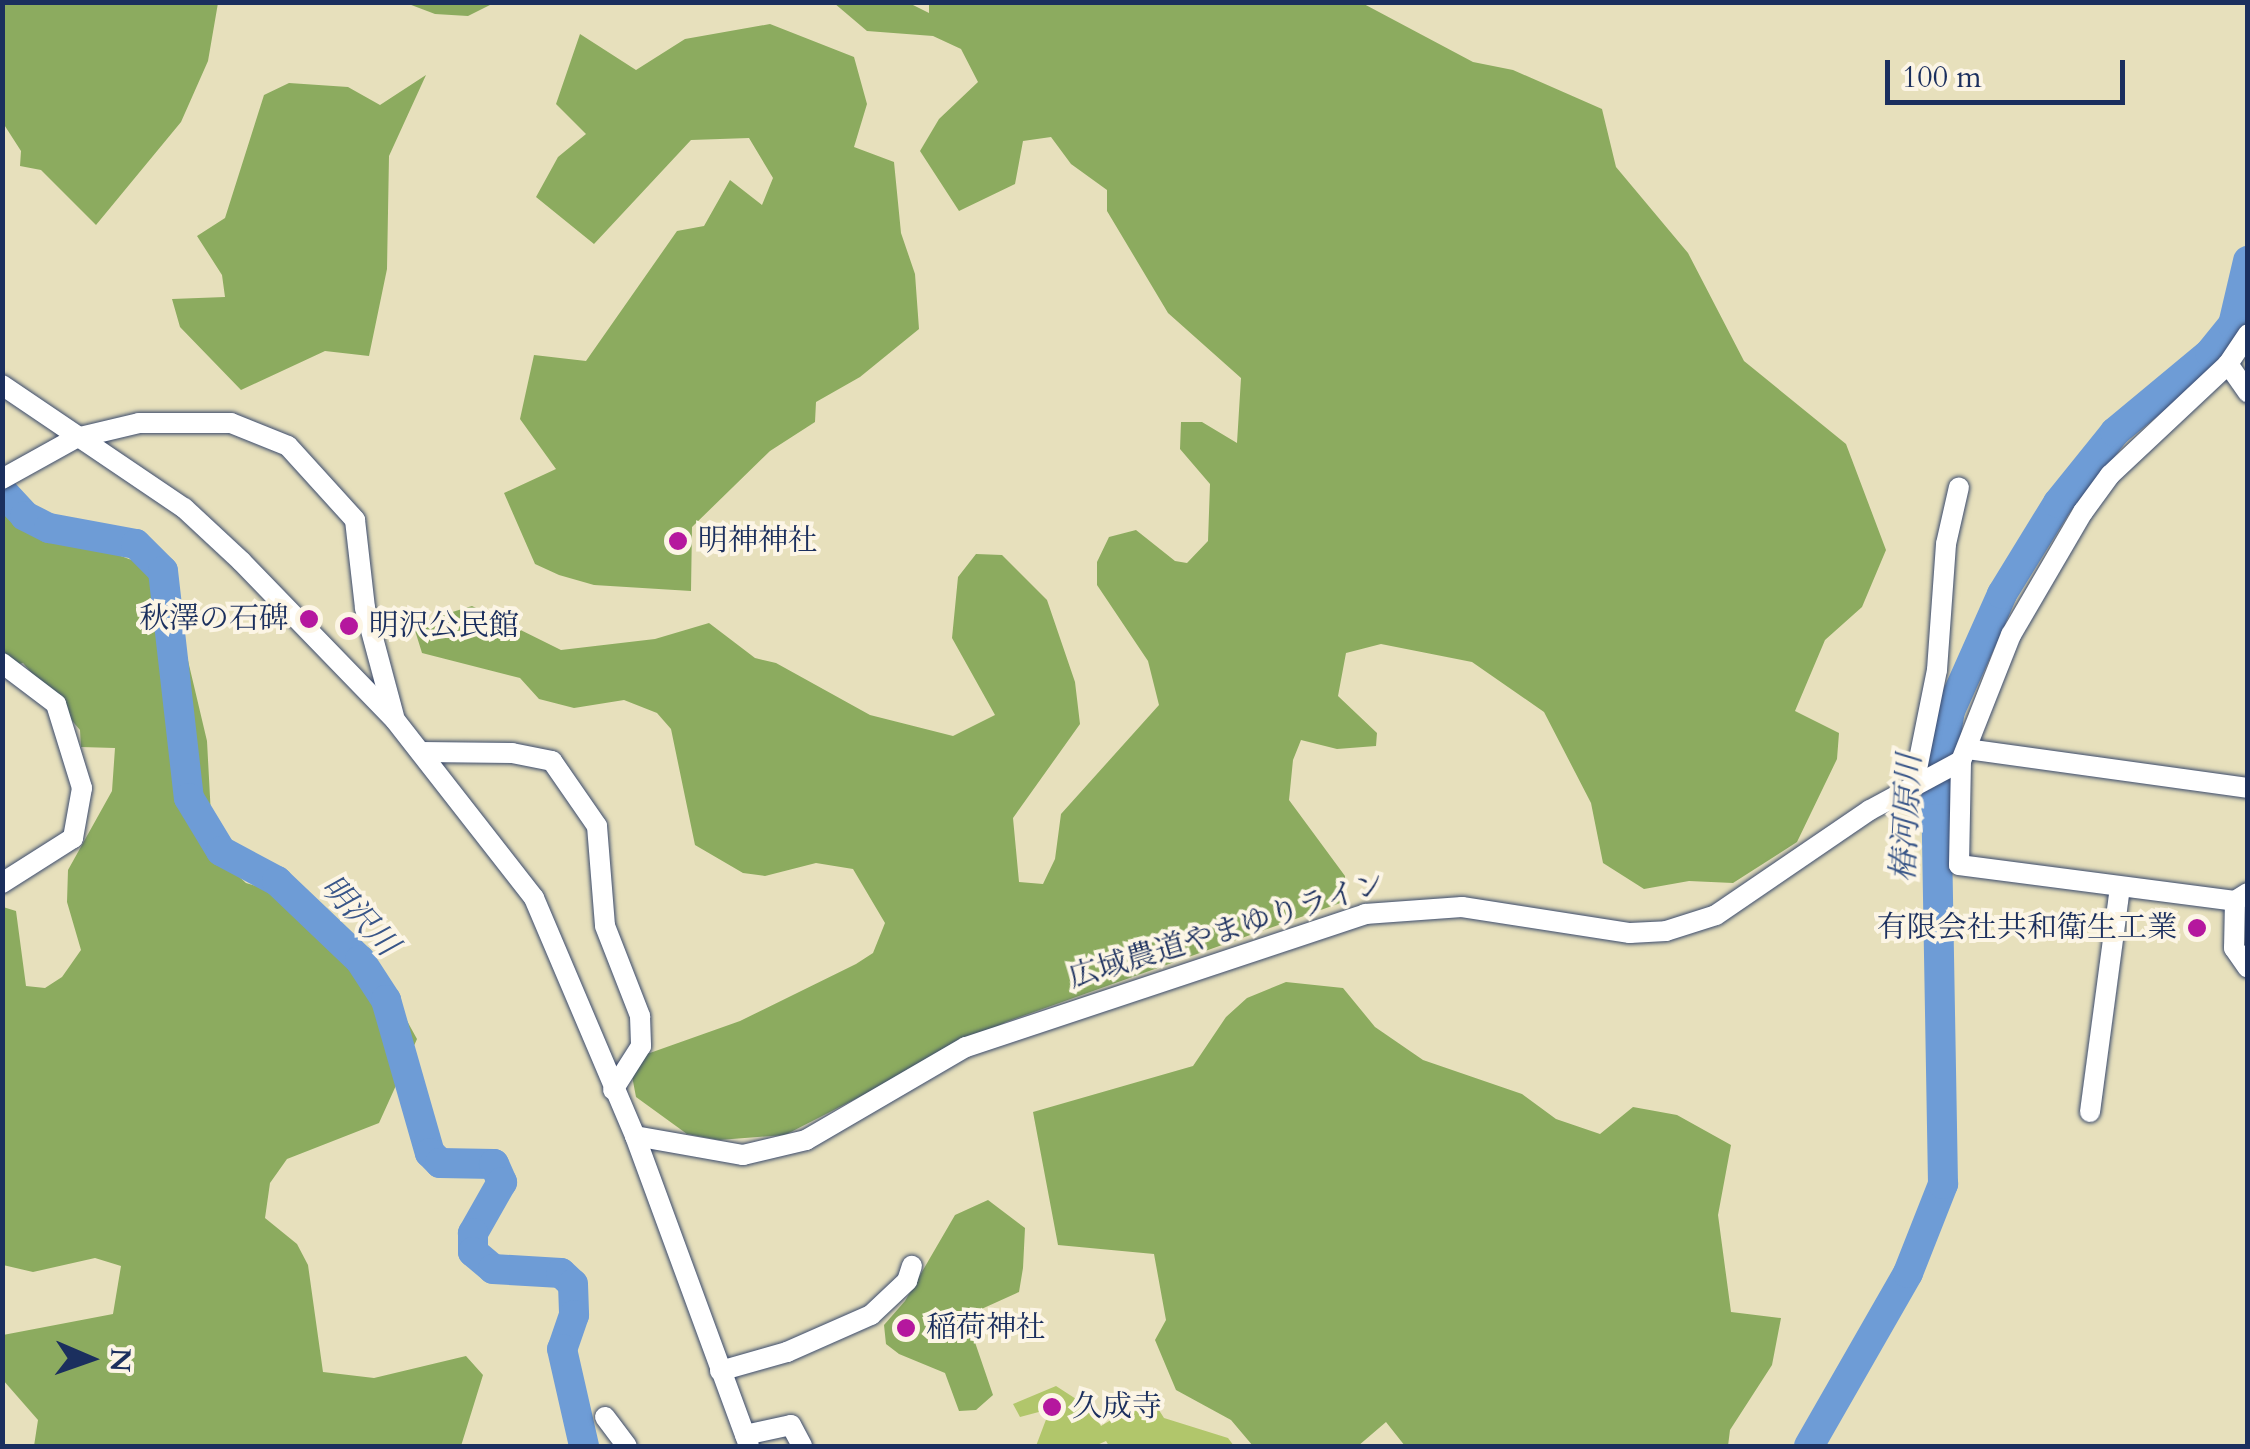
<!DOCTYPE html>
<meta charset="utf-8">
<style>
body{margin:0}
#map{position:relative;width:2250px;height:1449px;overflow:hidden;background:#e7e0bc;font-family:Cardo,"Noto Serif JP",serif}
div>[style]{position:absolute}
.green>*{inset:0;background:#b1c66b}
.forest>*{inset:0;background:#8cab5f}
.river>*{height:30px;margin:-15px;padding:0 15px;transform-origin:15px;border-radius:15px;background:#6e9cd6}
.roads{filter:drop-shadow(0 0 2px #3a4a6c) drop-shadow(0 0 2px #3a4a6c)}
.minor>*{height:20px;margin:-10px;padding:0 10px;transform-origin:10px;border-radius:10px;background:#fff}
.dots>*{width:28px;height:28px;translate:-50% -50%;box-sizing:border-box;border:5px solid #fcf5e5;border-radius:50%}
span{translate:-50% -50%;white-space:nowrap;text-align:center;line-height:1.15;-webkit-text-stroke:8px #fcf5e5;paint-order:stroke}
.poi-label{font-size:30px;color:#1b2f5e}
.left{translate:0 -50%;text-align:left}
.right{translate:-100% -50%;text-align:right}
.street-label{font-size:30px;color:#1b2f5e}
.water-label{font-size:32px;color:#385588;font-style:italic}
.frame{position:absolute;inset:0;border:5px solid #1b2f5e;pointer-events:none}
.north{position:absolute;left:40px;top:1309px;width:100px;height:100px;-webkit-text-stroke:8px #fcf5e5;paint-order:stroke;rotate:92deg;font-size:28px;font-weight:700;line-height:40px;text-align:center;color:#1b2f5e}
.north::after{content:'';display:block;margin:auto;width:35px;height:45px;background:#1b2f5e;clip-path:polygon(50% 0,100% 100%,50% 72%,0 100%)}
.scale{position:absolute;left:1885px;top:60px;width:240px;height:45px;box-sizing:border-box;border:5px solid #1b2f5e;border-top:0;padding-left:12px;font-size:30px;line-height:35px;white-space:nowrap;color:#1b2f5e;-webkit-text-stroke:8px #fcf5e5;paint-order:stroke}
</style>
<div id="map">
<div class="green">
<i style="clip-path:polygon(1056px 1386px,1090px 1408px,1101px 1426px,1150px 1396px,1164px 1418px,1228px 1438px,1234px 1446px,1109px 1446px,1106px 1441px,1095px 1446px,1036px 1446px,1050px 1409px,1020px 1417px,1013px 1404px)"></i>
</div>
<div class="forest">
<i style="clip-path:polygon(3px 2px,218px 3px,208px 61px,181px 122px,96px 225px,41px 170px,20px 166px,21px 151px,3px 123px)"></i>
<i style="clip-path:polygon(929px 2px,1362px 3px,1473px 62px,1513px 70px,1602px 109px,1616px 167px,1688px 253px,1744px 361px,1846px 444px,1886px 550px,1862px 607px,1825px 640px,1795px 711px,1839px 733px,1837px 759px,1797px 842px,1733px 883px,1689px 881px,1644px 889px,1603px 863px,1591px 803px,1544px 712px,1472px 662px,1381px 644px,1346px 653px,1338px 696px,1377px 733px,1376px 746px,1337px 749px,1301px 740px,1293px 760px,1289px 800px,1345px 876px,1346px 901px,1006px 1022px,785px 1135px,719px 1140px,687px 1134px,636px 1097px,632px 1076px,647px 1054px,740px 1021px,856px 964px,873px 953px,885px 923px,853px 869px,816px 863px,765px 876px,743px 873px,695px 845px,671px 729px,657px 713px,624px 700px,574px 708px,539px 699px,520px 678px,422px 653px,413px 624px,472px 606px,561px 650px,655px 639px,709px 623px,755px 658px,776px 663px,870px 715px,953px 736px,995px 715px,952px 638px,958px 577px,976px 554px,1002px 555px,1047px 600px,1075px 682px,1080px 724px,1013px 818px,1019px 882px,1043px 884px,1055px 859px,1061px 814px,1159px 705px,1148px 661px,1097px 585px,1097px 562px,1109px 537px,1136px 530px,1175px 561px,1187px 563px,1208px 541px,1210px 484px,1180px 449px,1181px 422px,1202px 422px,1237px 443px,1241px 378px,1168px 313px,1107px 211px,1107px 190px,1071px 164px,1051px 137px,1023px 141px,1015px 184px,959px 211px,920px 151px,939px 119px,978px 82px,961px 49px,933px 36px,867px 31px,834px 3px,909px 3px,929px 13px)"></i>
<i style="clip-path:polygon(406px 3px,494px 3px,468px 16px,435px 14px)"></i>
<i style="clip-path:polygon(770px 24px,854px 57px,867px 104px,854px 147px,894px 162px,901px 233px,915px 274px,919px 329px,860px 377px,816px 402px,815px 422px,770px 451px,692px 527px,691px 591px,594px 585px,559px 575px,535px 564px,504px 493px,556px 469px,520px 419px,534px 355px,586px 361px,677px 231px,704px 226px,730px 180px,762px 205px,773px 178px,749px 138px,691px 140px,594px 244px,536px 197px,558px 157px,586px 134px,556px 104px,580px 34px,636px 70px,685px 39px)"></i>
<i style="clip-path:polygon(426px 75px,389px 156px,387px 269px,369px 356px,325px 351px,241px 390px,180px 327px,172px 299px,225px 297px,222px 275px,197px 236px,225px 218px,264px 95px,289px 83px,348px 87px,380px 105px)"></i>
<i style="clip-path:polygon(3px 513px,140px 563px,177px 614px,207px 741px,213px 853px,246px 883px,321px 905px,373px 959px,417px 1039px,379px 1123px,287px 1159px,270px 1183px,265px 1218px,297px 1244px,308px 1265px,323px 1372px,374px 1378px,466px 1356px,483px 1375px,461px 1446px,34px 1446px,38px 1420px,3px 1380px,3px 1335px,113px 1314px,121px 1266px,95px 1258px,33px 1272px,3px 1265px,3px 907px,16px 911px,26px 986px,45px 988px,62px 977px,81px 950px,67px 902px,68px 870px,112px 791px,115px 748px,81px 747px,80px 730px,23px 663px,3px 668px)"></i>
<i style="clip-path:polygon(1286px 982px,1343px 988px,1375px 1027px,1423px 1060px,1522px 1094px,1556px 1119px,1600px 1134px,1633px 1107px,1677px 1115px,1731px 1145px,1718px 1215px,1731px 1312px,1781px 1318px,1772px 1365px,1730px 1430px,1728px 1446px,1405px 1446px,1386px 1422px,1358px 1446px,1253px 1446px,1231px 1420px,1176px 1390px,1155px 1340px,1166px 1320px,1154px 1254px,1058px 1245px,1033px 1112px,1193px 1066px,1226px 1017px,1247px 998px)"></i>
<i style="clip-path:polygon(988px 1200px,1025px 1228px,1023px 1268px,1019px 1292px,966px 1316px,993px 1395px,976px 1410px,959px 1411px,945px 1373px,899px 1354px,886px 1344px,884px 1325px,905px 1301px,955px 1215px)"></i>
</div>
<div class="river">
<i style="left:2px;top:491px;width:34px;rotate:47deg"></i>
<i style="left:25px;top:516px;width:27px;rotate:27deg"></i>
<i style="left:49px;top:528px;width:88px;rotate:10.4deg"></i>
<i style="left:136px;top:544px;width:38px;rotate:45deg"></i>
<i style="left:163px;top:571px;width:228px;rotate:83.5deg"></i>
<i style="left:189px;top:798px;width:62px;rotate:58.9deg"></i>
<i style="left:221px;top:851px;width:64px;rotate:28.2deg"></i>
<i style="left:277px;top:881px;width:115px;rotate:43.6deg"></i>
<i style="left:360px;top:960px;width:48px;rotate:57deg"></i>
<i style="left:386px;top:1000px;width:159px;rotate:74deg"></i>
<i style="left:430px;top:1153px;width:14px;rotate:45deg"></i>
<i style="left:440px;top:1163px;width:54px;rotate:1.1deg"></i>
<i style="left:494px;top:1164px;width:20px;rotate:66deg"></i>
<i style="left:502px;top:1182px;width:59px;rotate:119.6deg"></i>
<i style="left:473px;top:1233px;width:19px;rotate:90deg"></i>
<i style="left:473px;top:1252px;width:26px;rotate:40deg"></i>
<i style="left:493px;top:1269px;width:68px;rotate:3.4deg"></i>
<i style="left:561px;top:1273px;width:16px;rotate:43deg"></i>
<i style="left:573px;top:1284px;width:31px;rotate:88deg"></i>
<i style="left:574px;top:1315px;width:36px;rotate:109deg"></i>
<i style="left:562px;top:1349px;width:99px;rotate:77.2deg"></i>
<i style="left:1809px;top:1446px;width:199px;rotate:-60.2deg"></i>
<i style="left:1908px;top:1273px;width:96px;rotate:-68.5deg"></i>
<i style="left:1943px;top:1184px;width:394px;rotate:-91deg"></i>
<i style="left:1936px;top:790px;width:80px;rotate:-80deg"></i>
<i style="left:1950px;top:711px;width:128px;rotate:-66deg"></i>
<i style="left:2002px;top:594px;width:107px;rotate:-58.4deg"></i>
<i style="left:2058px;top:503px;width:91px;rotate:-51.2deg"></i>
<i style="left:2115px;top:432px;width:124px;rotate:-39.7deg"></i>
<i style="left:2210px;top:353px;width:36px;rotate:-51deg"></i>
<i style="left:2233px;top:325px;width:66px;rotate:-76.8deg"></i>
</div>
<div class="roads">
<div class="minor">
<i style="left:2228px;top:364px;width:35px;rotate:55deg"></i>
<i style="left:2px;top:385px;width:220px;rotate:34.1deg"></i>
<i style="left:184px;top:508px;width:78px;rotate:42.9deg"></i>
<i style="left:241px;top:561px;width:221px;rotate:45.9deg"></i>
<i style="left:395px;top:720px;width:226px;rotate:52deg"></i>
<i style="left:534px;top:898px;width:259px;rotate:67deg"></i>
<i style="left:635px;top:1136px;width:330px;rotate:69.8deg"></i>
<i style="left:2px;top:479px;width:85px;rotate:-29deg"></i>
<i style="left:76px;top:438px;width:65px;rotate:-13.4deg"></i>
<i style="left:139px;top:423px;width:92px"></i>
<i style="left:231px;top:423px;width:61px;rotate:22deg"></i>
<i style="left:288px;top:446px;width:100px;rotate:47.8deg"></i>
<i style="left:355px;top:520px;width:89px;rotate:83.5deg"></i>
<i style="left:365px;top:608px;width:112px;rotate:75deg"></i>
<i style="left:2px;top:663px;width:68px;rotate:37.2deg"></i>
<i style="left:56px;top:704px;width:88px;rotate:72.8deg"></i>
<i style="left:82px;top:788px;width:51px;rotate:100.2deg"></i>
<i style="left:73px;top:838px;width:84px;rotate:147.6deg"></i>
<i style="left:1967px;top:749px;width:284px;rotate:7.9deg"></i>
<i style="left:421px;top:752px;width:91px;rotate:0.6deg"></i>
<i style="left:512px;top:753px;width:41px;rotate:11.3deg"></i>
<i style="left:552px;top:761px;width:79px;rotate:55.3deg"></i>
<i style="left:597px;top:826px;width:100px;rotate:85.4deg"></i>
<i style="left:605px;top:926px;width:97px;rotate:68.7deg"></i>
<i style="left:640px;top:1016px;width:30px;rotate:88deg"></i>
<i style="left:641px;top:1046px;width:52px;rotate:122.5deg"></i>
<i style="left:1961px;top:761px;width:104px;rotate:91.1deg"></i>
<i style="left:1959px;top:865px;width:278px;rotate:7.4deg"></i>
<i style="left:2235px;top:901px;width:15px;rotate:-32deg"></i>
<i style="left:1914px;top:784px;width:116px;rotate:-78.6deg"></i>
<i style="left:1937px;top:670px;width:126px;rotate:-85.9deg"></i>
<i style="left:1946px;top:544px;width:58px;rotate:-77.2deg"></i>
<i style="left:2235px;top:901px;width:47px;rotate:91.2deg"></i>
<i style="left:2234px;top:948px;width:24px;rotate:55deg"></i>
<i style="left:2090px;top:1112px;width:226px;rotate:-82.4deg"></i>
<i style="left:635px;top:1136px;width:110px;rotate:10deg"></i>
<i style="left:743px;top:1155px;width:65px;rotate:-13.4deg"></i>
<i style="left:806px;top:1140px;width:185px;rotate:-30.2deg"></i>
<i style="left:966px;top:1047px;width:421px;rotate:-18.4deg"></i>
<i style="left:1365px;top:914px;width:97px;rotate:-4.1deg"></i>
<i style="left:1462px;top:907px;width:170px;rotate:8.8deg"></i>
<i style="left:1630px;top:933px;width:36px;rotate:-3deg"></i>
<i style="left:1666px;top:931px;width:52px;rotate:-17.7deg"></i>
<i style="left:1716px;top:915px;width:186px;rotate:-34.3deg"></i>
<i style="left:1870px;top:810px;width:103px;rotate:-28.3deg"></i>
<i style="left:1961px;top:761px;width:136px;rotate:-68.4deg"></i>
<i style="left:2011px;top:635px;width:143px;rotate:-59.7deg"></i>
<i style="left:2083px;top:512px;width:46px;rotate:-53.9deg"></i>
<i style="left:2110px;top:475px;width:162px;rotate:-43.2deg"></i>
<i style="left:2228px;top:364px;width:36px;rotate:-56deg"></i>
<i style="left:720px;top:1371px;width:70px;rotate:-15.8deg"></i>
<i style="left:787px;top:1352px;width:92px;rotate:-23.8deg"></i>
<i style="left:871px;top:1315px;width:50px;rotate:-43.4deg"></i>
<i style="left:907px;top:1281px;width:16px;rotate:-72deg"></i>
<i style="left:605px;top:1417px;width:36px;rotate:53deg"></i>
<i style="left:745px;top:1435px;width:47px;rotate:-12.3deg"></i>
<i style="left:791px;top:1425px;width:24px;rotate:62deg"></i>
</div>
</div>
<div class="dots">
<i style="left:678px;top:541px;background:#b5179e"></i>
<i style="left:309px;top:619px;background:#b5179e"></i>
<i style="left:349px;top:626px;background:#b5179e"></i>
<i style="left:2197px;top:928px;background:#b5179e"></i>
<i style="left:906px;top:1328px;background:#b5179e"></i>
<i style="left:1052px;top:1407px;background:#b5179e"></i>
</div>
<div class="poi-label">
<span class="left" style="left:698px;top:541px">明神神社</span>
<span class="right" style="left:289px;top:619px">秋澤の石碑</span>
<span class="left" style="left:369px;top:626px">明沢公民館</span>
<span class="right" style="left:2177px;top:928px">有限会社共和衛生工業</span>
<span class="left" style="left:926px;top:1328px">稲荷神社</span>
<span class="left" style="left:1072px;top:1407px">久成寺</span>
</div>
<div class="street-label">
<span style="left:1227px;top:931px;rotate:-17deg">広域農道やまゆりライン</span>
</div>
<div class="water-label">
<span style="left:1907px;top:818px;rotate:-87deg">椿河原川</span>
<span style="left:359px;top:916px;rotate:47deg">明沢川</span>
</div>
<div class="frame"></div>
<div class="north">N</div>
<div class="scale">100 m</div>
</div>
